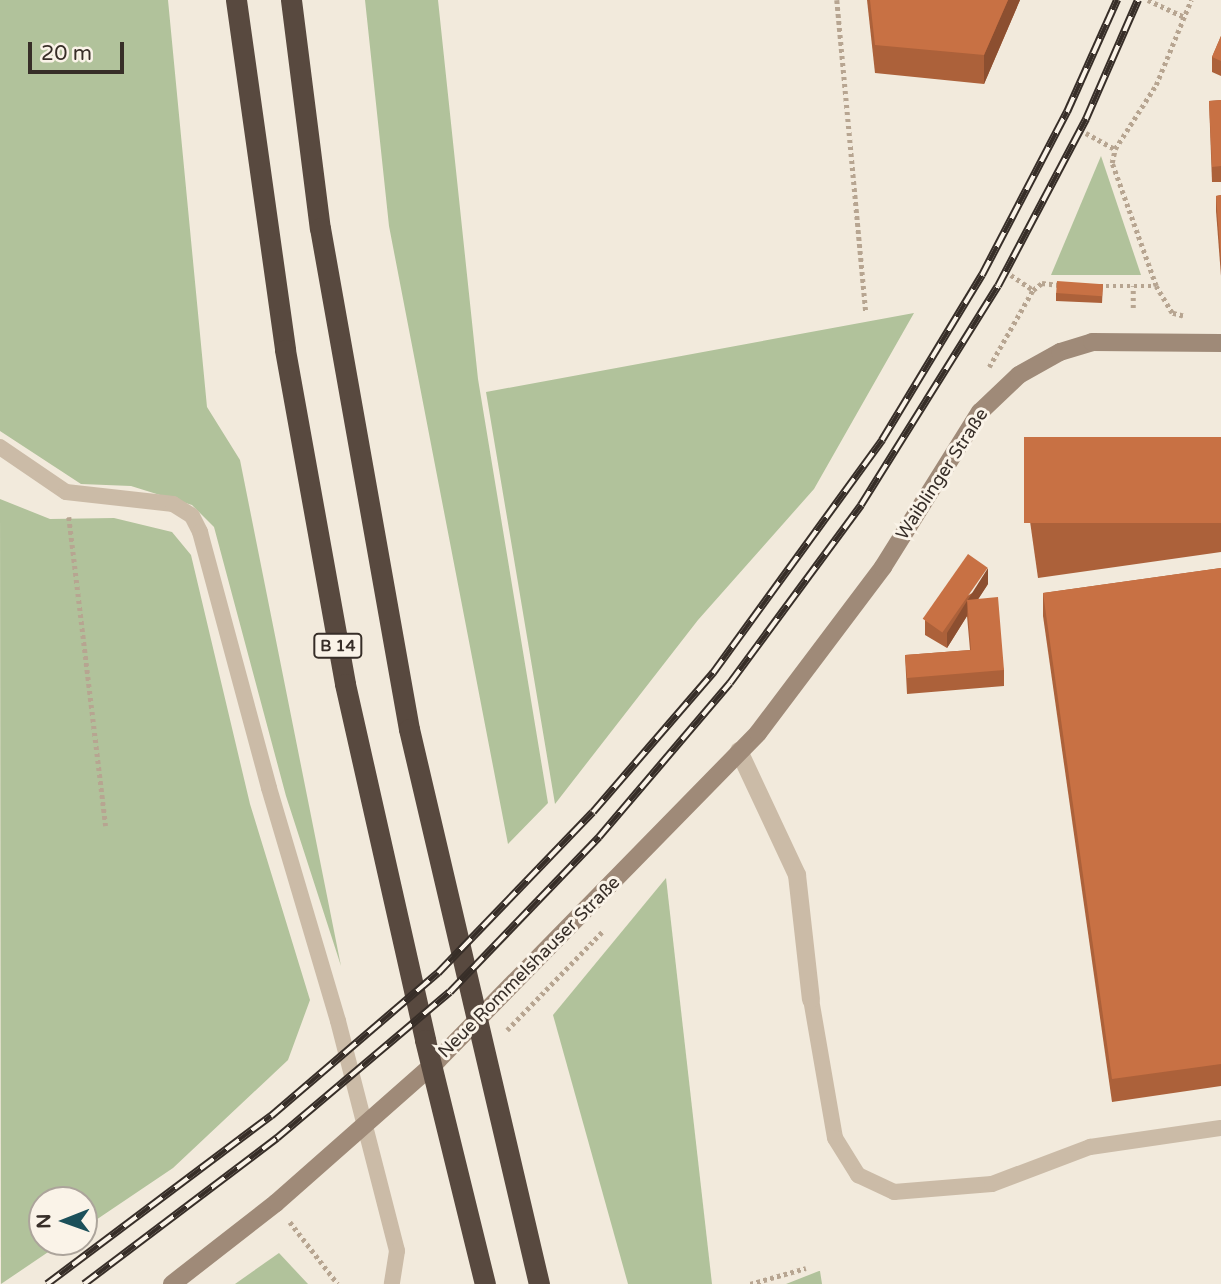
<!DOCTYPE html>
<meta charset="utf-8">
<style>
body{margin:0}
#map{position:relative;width:1221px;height:1284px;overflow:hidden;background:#f2eadc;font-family:"Varela Round",sans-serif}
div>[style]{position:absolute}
.green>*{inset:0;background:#b1c29b}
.path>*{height:4.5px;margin-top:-2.25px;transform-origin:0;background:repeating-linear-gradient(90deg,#b7a591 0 3.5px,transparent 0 7px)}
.lane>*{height:16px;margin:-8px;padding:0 8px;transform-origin:8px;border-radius:8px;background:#cbbba7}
.street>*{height:18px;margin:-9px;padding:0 9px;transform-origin:9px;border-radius:9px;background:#cbbba7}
.secondary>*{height:18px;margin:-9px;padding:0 9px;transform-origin:9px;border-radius:9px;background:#9f8a78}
.highway>*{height:21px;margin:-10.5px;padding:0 10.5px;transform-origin:10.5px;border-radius:10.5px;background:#58493f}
.rail>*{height:8px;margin-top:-4px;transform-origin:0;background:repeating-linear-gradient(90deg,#faf3e8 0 16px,#372e28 0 32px);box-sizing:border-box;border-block:2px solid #372e28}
.wall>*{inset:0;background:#ac613a}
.shaded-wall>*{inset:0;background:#8c4f30}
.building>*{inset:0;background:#c87144;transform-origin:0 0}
span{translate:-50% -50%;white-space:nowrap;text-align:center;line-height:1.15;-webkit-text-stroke:6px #faf3e8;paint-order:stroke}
.shield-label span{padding:2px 5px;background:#faf3e8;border:2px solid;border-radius:5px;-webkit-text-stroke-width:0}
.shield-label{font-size:16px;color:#372e28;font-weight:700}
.street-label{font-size:18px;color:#372e28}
.north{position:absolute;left:28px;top:1186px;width:70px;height:70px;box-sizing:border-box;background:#faf3e8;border:2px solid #aca49b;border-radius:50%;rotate:269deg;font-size:19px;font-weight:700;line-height:28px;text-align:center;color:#372e28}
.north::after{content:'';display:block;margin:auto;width:24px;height:32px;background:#1c505a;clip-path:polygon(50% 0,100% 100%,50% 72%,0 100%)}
.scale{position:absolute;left:28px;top:42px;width:96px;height:32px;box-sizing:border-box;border:4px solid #372e28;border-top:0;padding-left:9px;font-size:21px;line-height:24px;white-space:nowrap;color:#372e28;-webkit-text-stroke:5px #faf3e8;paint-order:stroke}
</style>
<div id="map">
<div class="green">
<i style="clip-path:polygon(0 0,168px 0,207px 407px,240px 460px,341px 966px,286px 796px,214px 527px,192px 505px,131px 486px,81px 484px,0 431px)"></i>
<i style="clip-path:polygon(365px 0,438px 0,478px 379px,548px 803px,508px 844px,389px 226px)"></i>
<i style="clip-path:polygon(1101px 156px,1141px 275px,1051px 275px)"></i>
<i style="clip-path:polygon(914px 313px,814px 489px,698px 620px,555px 804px,486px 392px)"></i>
<i style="clip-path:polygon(0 499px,50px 519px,114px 518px,172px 532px,191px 555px,250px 804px,310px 1000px,288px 1060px,173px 1168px,84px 1228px,84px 1200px,42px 1200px,42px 1242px,63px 1242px,1px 1284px)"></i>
<i style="clip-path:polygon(666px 878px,712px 1284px,628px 1284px,553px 1015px)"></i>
<i style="clip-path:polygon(279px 1253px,308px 1284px,235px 1284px)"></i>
<i style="clip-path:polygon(820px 1271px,822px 1284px,786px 1284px,819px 1271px)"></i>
</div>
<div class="path">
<i style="left:837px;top:0;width:314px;rotate:84.7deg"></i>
<i style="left:1148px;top:0;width:40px;rotate:25deg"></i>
<i style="left:1086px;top:133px;width:33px;rotate:29deg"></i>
<i style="left:1011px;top:275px;width:27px;rotate:34deg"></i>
<i style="left:1099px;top:286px;width:57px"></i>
<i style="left:1133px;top:308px;width:22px;rotate:-90deg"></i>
<i style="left:1183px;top:316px;width:11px;rotate:-165deg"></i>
<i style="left:1172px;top:313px;width:31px;rotate:-121deg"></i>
<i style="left:1156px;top:286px;width:131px;rotate:-109.7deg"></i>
<i style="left:1112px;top:163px;width:14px;rotate:-78deg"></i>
<i style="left:1115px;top:149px;width:76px;rotate:-57.4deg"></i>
<i style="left:1156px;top:85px;width:92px;rotate:-67.6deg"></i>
<i style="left:989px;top:367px;width:89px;rotate:-60.3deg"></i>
<i style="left:1033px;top:290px;width:11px;rotate:-38deg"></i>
<i style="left:1042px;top:283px;width:17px;rotate:7deg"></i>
<i style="left:69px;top:517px;width:311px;rotate:83.2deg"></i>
<i style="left:507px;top:1030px;width:138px;rotate:-45.9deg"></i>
<i style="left:290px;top:1222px;width:78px;rotate:52.3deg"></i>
<i style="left:750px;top:1284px;width:58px;rotate:-15.9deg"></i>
</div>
<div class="lane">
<i style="left:0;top:447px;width:80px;rotate:34.3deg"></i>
<i style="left:66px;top:492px;width:108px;rotate:6.4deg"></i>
<i style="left:173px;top:504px;width:22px;rotate:32deg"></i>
<i style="left:192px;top:516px;width:18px;rotate:63deg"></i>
<i style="left:200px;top:532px;width:265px;rotate:74.9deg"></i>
<i style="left:269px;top:788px;width:243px;rotate:73.5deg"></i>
<i style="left:338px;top:1021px;width:237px;rotate:75.6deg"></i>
<i style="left:397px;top:1251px;width:33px;rotate:99deg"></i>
<i style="left:811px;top:999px;width:141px;rotate:80.2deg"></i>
<i style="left:835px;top:1138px;width:44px;rotate:58.1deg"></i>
<i style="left:858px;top:1175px;width:40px;rotate:25deg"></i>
<i style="left:894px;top:1192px;width:98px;rotate:-4.7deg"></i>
<i style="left:992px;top:1184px;width:105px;rotate:-20.7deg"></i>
<i style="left:1090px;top:1147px;width:132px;rotate:-8.3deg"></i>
</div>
<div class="street">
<i style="left:739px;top:751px;width:137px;rotate:64.9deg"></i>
<i style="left:797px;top:875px;width:125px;rotate:83.6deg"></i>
</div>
<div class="secondary">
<i style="left:172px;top:1284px;width:132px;rotate:-37.9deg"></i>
<i style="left:276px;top:1203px;width:215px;rotate:-41.4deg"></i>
<i style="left:437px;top:1061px;width:459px;rotate:-45.6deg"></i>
<i style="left:758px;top:733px;width:208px;rotate:-53deg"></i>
<i style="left:883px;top:567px;width:183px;rotate:-58deg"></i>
<i style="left:980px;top:412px;width:54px;rotate:-43.5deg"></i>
<i style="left:1019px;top:375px;width:47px;rotate:-29.3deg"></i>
<i style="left:1060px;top:352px;width:34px;rotate:-17deg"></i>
<i style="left:1092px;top:342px;width:129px;rotate:0.4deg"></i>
</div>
<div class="highway">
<i style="left:236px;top:0;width:353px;rotate:82deg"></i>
<i style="left:285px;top:350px;width:339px;rotate:79.8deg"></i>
<i style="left:345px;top:684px;width:365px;rotate:77.3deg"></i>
<i style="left:425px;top:1040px;width:251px;rotate:76.2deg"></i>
<i style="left:291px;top:0;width:230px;rotate:82.8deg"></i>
<i style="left:320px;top:228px;width:509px;rotate:79.93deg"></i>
<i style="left:409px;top:729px;width:570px;rotate:76.82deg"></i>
</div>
<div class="rail">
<i style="left:47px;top:1284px;width:280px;rotate:-36.9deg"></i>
<i style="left:271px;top:1116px;width:220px;rotate:-40.6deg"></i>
<i style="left:438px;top:973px;width:223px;rotate:-46.1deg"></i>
<i style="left:593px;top:812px;width:184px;rotate:-49.2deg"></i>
<i style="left:713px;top:673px;width:288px;rotate:-54deg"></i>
<i style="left:882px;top:440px;width:193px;rotate:-58.8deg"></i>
<i style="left:982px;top:275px;width:184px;rotate:-62.5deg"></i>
<i style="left:1067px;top:112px;width:123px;rotate:-65.9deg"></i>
<i style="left:84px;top:1284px;width:242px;rotate:-37.1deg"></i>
<i style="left:277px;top:1138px;width:226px;rotate:-40.2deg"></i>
<i style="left:450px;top:992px;width:215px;rotate:-46.1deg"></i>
<i style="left:599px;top:837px;width:202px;rotate:-49.6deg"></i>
<i style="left:730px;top:683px;width:221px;rotate:-53.6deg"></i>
<i style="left:861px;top:505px;width:258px;rotate:-58deg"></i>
<i style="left:998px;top:286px;width:189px;rotate:-62.2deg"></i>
<i style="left:1086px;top:119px;width:130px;rotate:-66.4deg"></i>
</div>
<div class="wall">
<i style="clip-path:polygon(867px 0,1020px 0,984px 84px,875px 73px)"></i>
<i style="clip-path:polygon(1221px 36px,1221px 76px,1212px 72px,1212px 57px)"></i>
<i style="clip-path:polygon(1221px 100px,1221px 182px,1212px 182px,1209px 101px)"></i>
<i style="clip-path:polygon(1221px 195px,1221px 276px,1216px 211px,1216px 196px)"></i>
<i style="clip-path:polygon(1103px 284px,1102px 303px,1056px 301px,1056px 293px)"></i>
<i style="clip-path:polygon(1221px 437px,1221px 552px,1038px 578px,1026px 493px,1026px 464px)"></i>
<i style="clip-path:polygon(1221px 568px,1221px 1086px,1112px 1102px,1043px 616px,1043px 593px)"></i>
<i style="clip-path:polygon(988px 584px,978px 599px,1004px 670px,1004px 686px,907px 694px,905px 655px,970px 650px,967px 616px,947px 648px,925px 635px,925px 620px)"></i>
</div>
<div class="shaded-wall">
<i style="clip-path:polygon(1008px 0,1020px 0,984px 84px,984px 55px)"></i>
<i style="clip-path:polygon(988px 568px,988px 584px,968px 615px,967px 601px)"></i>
<i style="clip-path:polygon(967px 601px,967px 616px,947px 648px,947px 633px)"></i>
</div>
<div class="building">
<i style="clip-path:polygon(870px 0,1008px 0,984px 55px,875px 45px)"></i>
<i style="clip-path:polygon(1221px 36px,1221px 61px,1212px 57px)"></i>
<i style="clip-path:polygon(1221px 100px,1221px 166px,1212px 167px,1209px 101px)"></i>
<i style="clip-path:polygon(1221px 195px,1221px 260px,1216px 196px)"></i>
<i style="left:1057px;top:281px;width:46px;height:12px;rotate:4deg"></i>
<i style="left:1221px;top:437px;width:86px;height:197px;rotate:90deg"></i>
<i style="left:968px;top:554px;width:24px;height:79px;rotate:35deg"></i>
<i style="clip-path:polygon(1221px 568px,1221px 1064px,1112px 1079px,1043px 593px)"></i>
<i style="clip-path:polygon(998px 597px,1004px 670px,907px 678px,905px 655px,971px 650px,967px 600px)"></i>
</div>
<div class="shield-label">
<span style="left:338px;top:646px">B 14</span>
</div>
<div class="street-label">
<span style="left:942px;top:474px;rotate:-57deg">Waiblinger Straße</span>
<span style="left:529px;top:967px;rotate:-45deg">Neue Rommelshauser Straße</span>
</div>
<div class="north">N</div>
<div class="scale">20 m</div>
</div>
